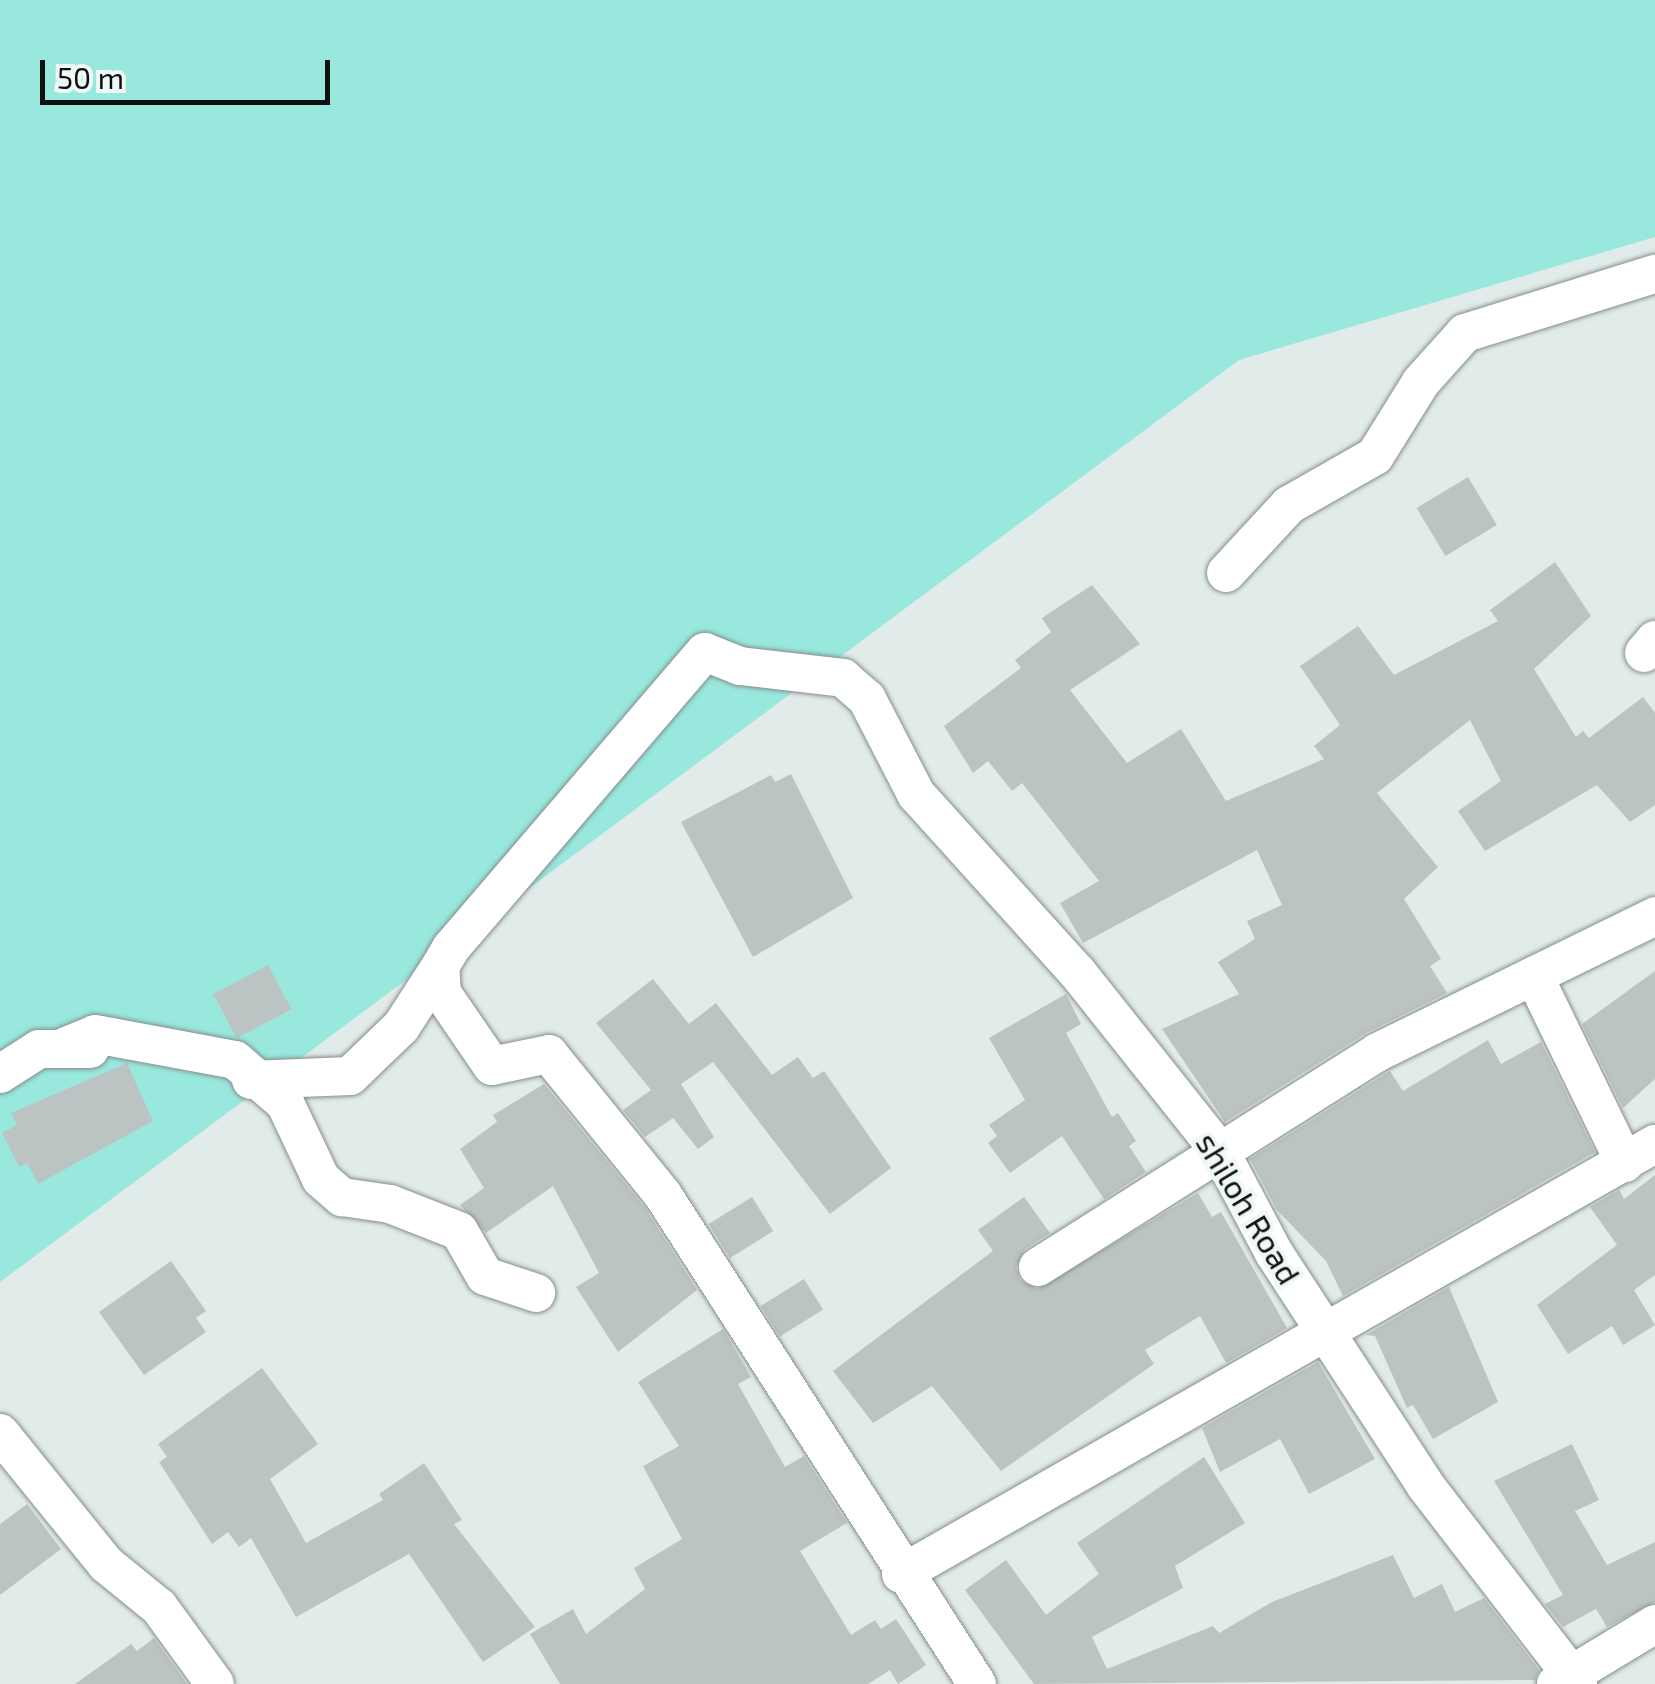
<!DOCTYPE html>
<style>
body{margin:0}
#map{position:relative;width:1655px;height:1684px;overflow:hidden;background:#e1ebe9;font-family:"Exo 2",sans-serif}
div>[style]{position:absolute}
.green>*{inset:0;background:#98e8de}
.building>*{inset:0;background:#bbc4c3;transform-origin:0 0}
.roads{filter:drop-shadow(0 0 2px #858e8d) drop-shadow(0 0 2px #858e8d)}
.street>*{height:38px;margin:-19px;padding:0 19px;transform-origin:19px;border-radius:19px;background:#fff}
span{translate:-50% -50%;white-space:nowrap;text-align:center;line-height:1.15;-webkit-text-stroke:8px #eff8f7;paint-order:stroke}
.street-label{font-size:32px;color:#0e1110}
.scale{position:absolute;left:40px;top:60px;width:290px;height:45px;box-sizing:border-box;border:5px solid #0e1110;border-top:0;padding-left:12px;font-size:30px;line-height:35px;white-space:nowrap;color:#0e1110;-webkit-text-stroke:8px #eff8f7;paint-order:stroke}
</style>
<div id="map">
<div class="green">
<i style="clip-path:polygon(0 0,1655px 0,1655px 237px,1239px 360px,0 1282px)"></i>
</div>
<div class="building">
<i style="left:1468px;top:477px;width:56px;height:60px;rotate:59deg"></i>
<i style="clip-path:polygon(1555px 562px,1591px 616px,1534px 669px,1576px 737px,1583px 731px,1589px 738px,1643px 697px,1655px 713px,1655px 805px,1630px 822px,1597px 785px,1485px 851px,1458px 811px,1501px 781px,1470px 720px,1377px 793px,1438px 867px,1404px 899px,1441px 959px,1430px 966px,1447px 993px,1366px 1033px,1225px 1122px,1162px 1029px,1239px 994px,1218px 962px,1255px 939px,1247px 921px,1282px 905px,1257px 850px,1083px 943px,1060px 903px,1099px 881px,1022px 783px,1012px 791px,988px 761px,973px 773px,944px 726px,1021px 668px,1015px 660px,1051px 632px,1042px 618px,1092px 585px,1140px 644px,1070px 690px,1127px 763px,1181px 729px,1226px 801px,1324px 759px,1314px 746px,1340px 725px,1300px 666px,1358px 626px,1394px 675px,1498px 621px,1490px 610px)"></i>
<i style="clip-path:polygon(791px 774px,853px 898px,753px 957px,681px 822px,771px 775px,775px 782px)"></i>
<i style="left:268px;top:965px;width:50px;height:62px;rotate:62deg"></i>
<i style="clip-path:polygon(1655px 971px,1655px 1079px,1623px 1108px,1582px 1024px)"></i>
<i style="clip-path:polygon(653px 979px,689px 1024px,716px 1003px,772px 1075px,798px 1057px,813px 1078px,824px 1071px,891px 1168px,830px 1214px,713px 1062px,681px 1084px,714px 1137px,698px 1149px,673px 1118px,645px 1137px,623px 1110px,651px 1090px,596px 1023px)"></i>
<i style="clip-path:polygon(1066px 994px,1081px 1024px,1066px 1033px,1112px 1117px,1118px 1113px,1136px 1141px,1129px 1146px,1146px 1172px,1104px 1199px,1062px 1136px,1010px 1173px,988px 1143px,997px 1136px,989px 1125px,1025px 1100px,989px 1038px)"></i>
<i style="clip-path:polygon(1488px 1040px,1501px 1064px,1541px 1042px,1595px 1152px,1343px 1296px,1326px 1261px,1277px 1210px,1250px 1159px,1390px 1071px,1403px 1091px)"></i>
<i style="clip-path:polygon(127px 1063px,153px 1121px,38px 1184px,27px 1163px,19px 1167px,2px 1133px,17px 1125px,11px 1113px)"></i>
<i style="clip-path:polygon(544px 1084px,645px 1208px,697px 1290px,618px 1352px,576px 1287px,599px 1273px,553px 1186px,486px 1233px,460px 1205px,484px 1188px,460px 1149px,497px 1122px,493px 1115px)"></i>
<i style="clip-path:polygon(1655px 1175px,1655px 1275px,1634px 1290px,1655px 1325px,1623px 1345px,1612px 1326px,1568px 1354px,1537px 1305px,1617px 1245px,1590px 1207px,1619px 1190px,1624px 1199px)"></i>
<i style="clip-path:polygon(1198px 1193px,1212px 1217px,1221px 1212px,1287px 1328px,1226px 1363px,1200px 1316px,1145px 1350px,1154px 1364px,1001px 1471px,932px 1386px,873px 1423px,833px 1371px,993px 1251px,978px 1230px,1024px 1197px,1050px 1233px,1025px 1249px,1016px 1267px,1020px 1280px,1038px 1289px)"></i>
<i style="left:752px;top:1197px;width:40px;height:51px;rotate:58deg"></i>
<i style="clip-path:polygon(171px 1261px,206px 1311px,196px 1318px,206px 1332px,144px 1375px,99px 1312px)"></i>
<i style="left:804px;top:1279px;width:36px;height:51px;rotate:58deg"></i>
<i style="clip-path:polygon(1449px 1287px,1498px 1402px,1433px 1439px,1413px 1405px,1407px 1408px,1375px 1336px,1366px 1335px)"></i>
<i style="clip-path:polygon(723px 1329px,751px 1377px,738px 1384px,785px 1467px,804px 1456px,847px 1523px,800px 1551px,851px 1635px,875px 1620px,881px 1629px,896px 1619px,926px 1665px,898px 1684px,890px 1670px,868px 1684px,560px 1684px,530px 1634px,573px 1609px,586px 1634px,645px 1589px,634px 1568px,682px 1539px,643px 1466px,679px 1446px,638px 1382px)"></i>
<i style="clip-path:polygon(1318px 1362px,1375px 1459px,1309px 1494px,1280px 1439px,1220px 1472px,1202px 1428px)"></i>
<i style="clip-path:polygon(262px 1368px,318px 1444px,270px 1479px,306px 1543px,383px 1500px,379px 1494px,424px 1463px,462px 1520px,454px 1524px,535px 1627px,483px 1662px,409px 1554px,296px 1617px,251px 1538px,239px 1547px,228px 1532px,212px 1544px,159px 1462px,167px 1457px,158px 1444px)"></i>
<i style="clip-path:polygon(1572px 1444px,1599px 1500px,1575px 1511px,1607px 1565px,1655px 1542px,1655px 1602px,1607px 1627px,1596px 1609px,1563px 1627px,1545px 1604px,1563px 1595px,1494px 1481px)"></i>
<i style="clip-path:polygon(1204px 1457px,1245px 1523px,1175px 1566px,1183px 1588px,1092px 1637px,1107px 1669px,1213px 1626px,1219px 1633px,1272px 1602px,1393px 1555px,1414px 1598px,1442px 1584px,1455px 1612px,1484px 1598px,1539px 1670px,1535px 1680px,1034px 1684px,965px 1590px,1006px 1560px,1046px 1615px,1099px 1574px,1077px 1543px)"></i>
<i style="clip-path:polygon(27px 1504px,61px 1549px,0 1595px,0 1524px)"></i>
<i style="clip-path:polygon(154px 1638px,187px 1684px,75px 1684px,131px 1644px,137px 1651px)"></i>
</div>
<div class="roads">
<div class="street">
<i style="left:1226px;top:573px;width:93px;rotate:-47.2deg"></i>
<i style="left:1289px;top:505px;width:99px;rotate:-29.7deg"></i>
<i style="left:1375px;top:456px;width:87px;rotate:-58.1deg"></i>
<i style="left:1421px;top:382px;width:66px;rotate:-48.1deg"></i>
<i style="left:1465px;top:333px;width:199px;rotate:-17.3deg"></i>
<i style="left:1644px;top:653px;width:17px;rotate:-50deg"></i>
<i style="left:1534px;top:976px;width:208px;rotate:64.1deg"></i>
<i style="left:66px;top:1046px;width:31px;rotate:-22deg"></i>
<i style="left:95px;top:1034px;width:142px;rotate:10.5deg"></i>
<i style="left:235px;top:1060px;width:66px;rotate:40.7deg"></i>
<i style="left:285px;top:1103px;width:84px;rotate:64.7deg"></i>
<i style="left:321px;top:1179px;width:28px;rotate:41deg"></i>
<i style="left:342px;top:1197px;width:49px;rotate:8.3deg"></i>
<i style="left:390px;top:1204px;width:74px;rotate:21.4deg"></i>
<i style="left:459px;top:1231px;width:52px;rotate:60deg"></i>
<i style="left:485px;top:1276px;width:54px;rotate:18.4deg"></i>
<i style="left:0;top:1074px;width:46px;rotate:-32.7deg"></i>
<i style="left:39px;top:1049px;width:51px"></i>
<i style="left:251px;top:1080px;width:99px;rotate:-2.3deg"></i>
<i style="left:350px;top:1076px;width:71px;rotate:-43.9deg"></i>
<i style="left:401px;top:1027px;width:72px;rotate:-57deg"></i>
<i style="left:1038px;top:1267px;width:402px;rotate:-32.3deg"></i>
<i style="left:1378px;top:1052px;width:309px;rotate:-26.1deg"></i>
<i style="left:0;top:1433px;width:169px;rotate:51deg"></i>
<i style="left:106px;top:1564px;width:68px;rotate:39.1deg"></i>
<i style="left:159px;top:1607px;width:95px;rotate:54deg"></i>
<i style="left:901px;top:1574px;width:868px;rotate:-29.7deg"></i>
<i style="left:977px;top:1684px;width:581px;rotate:-122.71deg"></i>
<i style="left:663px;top:1195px;width:181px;rotate:-129deg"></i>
<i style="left:549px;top:1054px;width:58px;rotate:168.1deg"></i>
<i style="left:492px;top:1066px;width:88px;rotate:-124.4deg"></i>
<i style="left:442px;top:993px;width:26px;rotate:-94deg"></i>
<i style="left:440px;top:967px;width:22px;rotate:-60deg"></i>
<i style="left:451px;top:948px;width:390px;rotate:-49.4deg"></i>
<i style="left:705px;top:652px;width:38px;rotate:22deg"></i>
<i style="left:740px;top:666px;width:104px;rotate:6.6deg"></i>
<i style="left:843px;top:678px;width:32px;rotate:41deg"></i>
<i style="left:867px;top:699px;width:107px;rotate:62.7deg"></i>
<i style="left:916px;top:794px;width:240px;rotate:47.9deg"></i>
<i style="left:1077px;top:972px;width:231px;rotate:51.5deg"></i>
<i style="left:1221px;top:1153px;width:113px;rotate:62.1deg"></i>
<i style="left:1274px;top:1253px;width:277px;rotate:56.9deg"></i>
<i style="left:1425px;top:1485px;width:251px;rotate:52.4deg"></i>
<i style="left:1556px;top:1684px;width:116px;rotate:-31.2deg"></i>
</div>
</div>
<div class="street-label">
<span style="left:1249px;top:1208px;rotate:59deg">shiloh Road</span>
</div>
<div class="scale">50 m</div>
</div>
